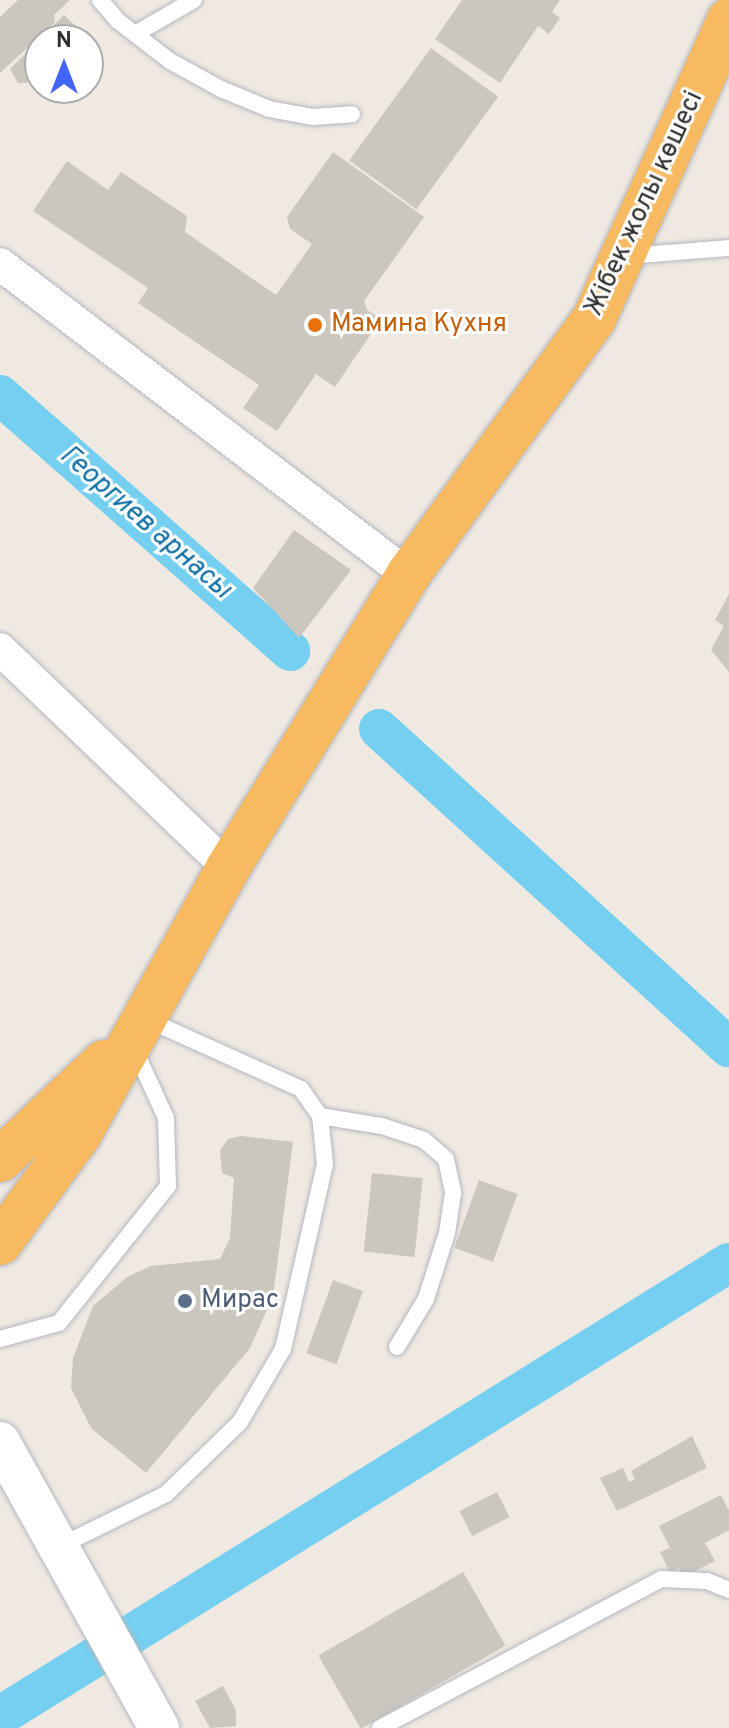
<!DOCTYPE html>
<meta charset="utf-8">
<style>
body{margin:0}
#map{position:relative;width:729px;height:1728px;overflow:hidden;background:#efe9e1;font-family:Overpass,sans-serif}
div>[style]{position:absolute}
.canal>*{height:40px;margin:-20px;padding:0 20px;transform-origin:20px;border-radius:20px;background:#75cff0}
.building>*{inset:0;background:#cbc7bf;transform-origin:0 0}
.roads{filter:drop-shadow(0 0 2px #b4b7c1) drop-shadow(0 0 2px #b4b7c1)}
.service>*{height:16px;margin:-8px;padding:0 8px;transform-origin:8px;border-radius:8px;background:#fff}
.minor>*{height:32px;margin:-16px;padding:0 16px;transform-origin:16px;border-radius:16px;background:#fff}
.tertiary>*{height:40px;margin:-20px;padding:0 20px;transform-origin:20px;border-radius:20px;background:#fff}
.trunk>*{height:44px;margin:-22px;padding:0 22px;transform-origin:22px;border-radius:22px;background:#f8ba60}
.dots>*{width:22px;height:22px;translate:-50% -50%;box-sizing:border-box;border:4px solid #fff;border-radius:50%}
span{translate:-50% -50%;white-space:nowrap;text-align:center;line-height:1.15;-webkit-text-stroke:6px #fff;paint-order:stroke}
.street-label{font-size:26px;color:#2e2e2e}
.food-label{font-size:26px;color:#c56008}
.left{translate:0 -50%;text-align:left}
.service-label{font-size:26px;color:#4e5e75}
.water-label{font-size:28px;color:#0d6fa3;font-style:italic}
.north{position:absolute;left:24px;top:24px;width:80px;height:80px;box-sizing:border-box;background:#fff;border:2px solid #ababab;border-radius:50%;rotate:0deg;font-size:22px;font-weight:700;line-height:32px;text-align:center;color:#2e2e2e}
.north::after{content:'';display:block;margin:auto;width:28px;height:36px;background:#4264fb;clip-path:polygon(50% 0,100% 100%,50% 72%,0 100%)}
</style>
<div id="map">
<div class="canal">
<i style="left:0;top:395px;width:387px;rotate:41.4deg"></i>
<i style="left:379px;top:729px;width:473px;rotate:42.3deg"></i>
<i style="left:0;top:1716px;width:858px;rotate:-31.86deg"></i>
</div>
<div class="building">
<i style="clip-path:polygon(18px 0,70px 0,54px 15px,55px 22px,0 73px,0 17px)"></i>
<i style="clip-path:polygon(462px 0,560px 0,552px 12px,560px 18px,549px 34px,538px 26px,500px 83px,435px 39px)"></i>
<i style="clip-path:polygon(64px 15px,80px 30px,70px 40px,40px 40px,40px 70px,27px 83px,18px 83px,10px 69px)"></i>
<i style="left:431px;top:48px;width:83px;height:139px;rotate:36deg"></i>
<i style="clip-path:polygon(333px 152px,424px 217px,364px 301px,367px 310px,381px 319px,335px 387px,316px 374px,277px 431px,243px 408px,259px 385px,138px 303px,148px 288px,33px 211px,67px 161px,108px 190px,121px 172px,187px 216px,185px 232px,276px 295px,312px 244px,290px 229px,287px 217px)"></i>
<i style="clip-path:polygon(294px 530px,351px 570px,299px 638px,253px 588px)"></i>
<i style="clip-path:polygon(729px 594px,729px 672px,711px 650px,724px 626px,715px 620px)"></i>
<i style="clip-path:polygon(241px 1136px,293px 1142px,273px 1296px,250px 1348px,146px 1473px,91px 1428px,71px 1388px,73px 1358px,93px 1306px,127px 1277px,151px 1266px,220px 1259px,230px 1238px,234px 1178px,222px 1173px,220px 1150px,228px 1139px)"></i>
<i style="left:372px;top:1173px;width:51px;height:79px;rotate:6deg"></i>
<i style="left:479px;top:1180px;width:41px;height:72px;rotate:20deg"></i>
<i style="left:333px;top:1280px;width:32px;height:78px;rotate:20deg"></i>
<i style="clip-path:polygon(692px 1436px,707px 1468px,617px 1511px,600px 1478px,623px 1468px,629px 1482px,635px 1479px,631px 1471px)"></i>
<i style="left:497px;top:1492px;width:28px;height:42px;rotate:63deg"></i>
<i style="clip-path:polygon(721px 1495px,729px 1511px,729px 1530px,705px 1543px,715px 1561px,683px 1577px,679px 1568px,670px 1573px,660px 1552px,670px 1548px,659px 1526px)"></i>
<i style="left:463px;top:1572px;width:85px;height:167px;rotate:60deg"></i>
<i style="clip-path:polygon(223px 1686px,236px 1710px,236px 1726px,210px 1728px,195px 1701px)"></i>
</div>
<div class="roads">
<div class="service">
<i style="left:100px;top:0;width:28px;rotate:49deg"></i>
<i style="left:118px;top:21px;width:66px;rotate:37.6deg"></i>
<i style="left:170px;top:61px;width:58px;rotate:28.8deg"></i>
<i style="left:221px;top:89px;width:52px;rotate:22.6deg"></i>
<i style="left:269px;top:109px;width:45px;rotate:10.3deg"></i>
<i style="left:313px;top:117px;width:39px;rotate:-4deg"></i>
<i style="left:135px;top:34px;width:68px;rotate:-30deg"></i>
<i style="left:627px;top:256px;width:102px;rotate:-4.5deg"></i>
<i style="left:320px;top:1116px;width:63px;rotate:9.2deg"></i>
<i style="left:382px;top:1126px;width:44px;rotate:18.4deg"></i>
<i style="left:424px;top:1140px;width:29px;rotate:41deg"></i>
<i style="left:446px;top:1159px;width:35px;rotate:78deg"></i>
<i style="left:453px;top:1193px;width:40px;rotate:98.5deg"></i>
<i style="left:447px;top:1233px;width:69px;rotate:107.7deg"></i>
<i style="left:426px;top:1299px;width:56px;rotate:121.1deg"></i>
<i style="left:0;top:1339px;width:61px;rotate:-15.2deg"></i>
<i style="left:59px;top:1323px;width:175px;rotate:-51.5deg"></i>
<i style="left:168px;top:1186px;width:68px;rotate:-91.7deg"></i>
<i style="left:166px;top:1118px;width:77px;rotate:-114.6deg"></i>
<i style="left:58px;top:1547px;width:120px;rotate:-26.1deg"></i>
<i style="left:166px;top:1494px;width:103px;rotate:-44.2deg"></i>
<i style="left:240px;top:1422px;width:85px;rotate:-59.5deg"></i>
<i style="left:283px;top:1349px;width:190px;rotate:-77.2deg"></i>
<i style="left:325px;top:1164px;width:48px;rotate:-95.9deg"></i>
<i style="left:320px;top:1116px;width:33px;rotate:-125deg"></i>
<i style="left:301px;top:1089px;width:170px;rotate:-155.7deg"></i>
<i style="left:380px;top:1728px;width:319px;rotate:-27.9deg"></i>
<i style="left:662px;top:1579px;width:45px;rotate:2.5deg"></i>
<i style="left:707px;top:1581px;width:24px;rotate:22deg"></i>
</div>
<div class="minor">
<i style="left:0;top:264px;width:513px;rotate:37.32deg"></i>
<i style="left:0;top:649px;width:316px;rotate:43.8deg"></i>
</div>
<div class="tertiary">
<i style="left:0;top:1442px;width:327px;rotate:60.9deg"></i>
</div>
<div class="trunk">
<i style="left:0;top:1160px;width:143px;rotate:-43.3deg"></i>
<i style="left:0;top:1243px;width:134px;rotate:-53.8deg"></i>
<i style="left:79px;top:1135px;width:306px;rotate:-60.8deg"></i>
<i style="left:228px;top:868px;width:344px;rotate:-58.4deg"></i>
<i style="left:408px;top:575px;width:316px;rotate:-54deg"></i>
<i style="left:594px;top:319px;width:328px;rotate:-65.7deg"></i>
</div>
</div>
<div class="dots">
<i style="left:315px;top:325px;background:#e8710a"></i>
<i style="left:185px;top:1301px;background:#5c6f8a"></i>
</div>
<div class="street-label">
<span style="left:645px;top:204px;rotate:-65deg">Жібек жолы көшесі</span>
</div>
<div class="food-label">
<span class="left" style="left:331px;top:325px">Мамина Кухня</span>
</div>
<div class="service-label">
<span class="left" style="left:201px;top:1301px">Мирас</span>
</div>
<div class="water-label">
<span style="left:145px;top:523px;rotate:41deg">Георгиев арнасы</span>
</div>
<div class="north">N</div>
</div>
